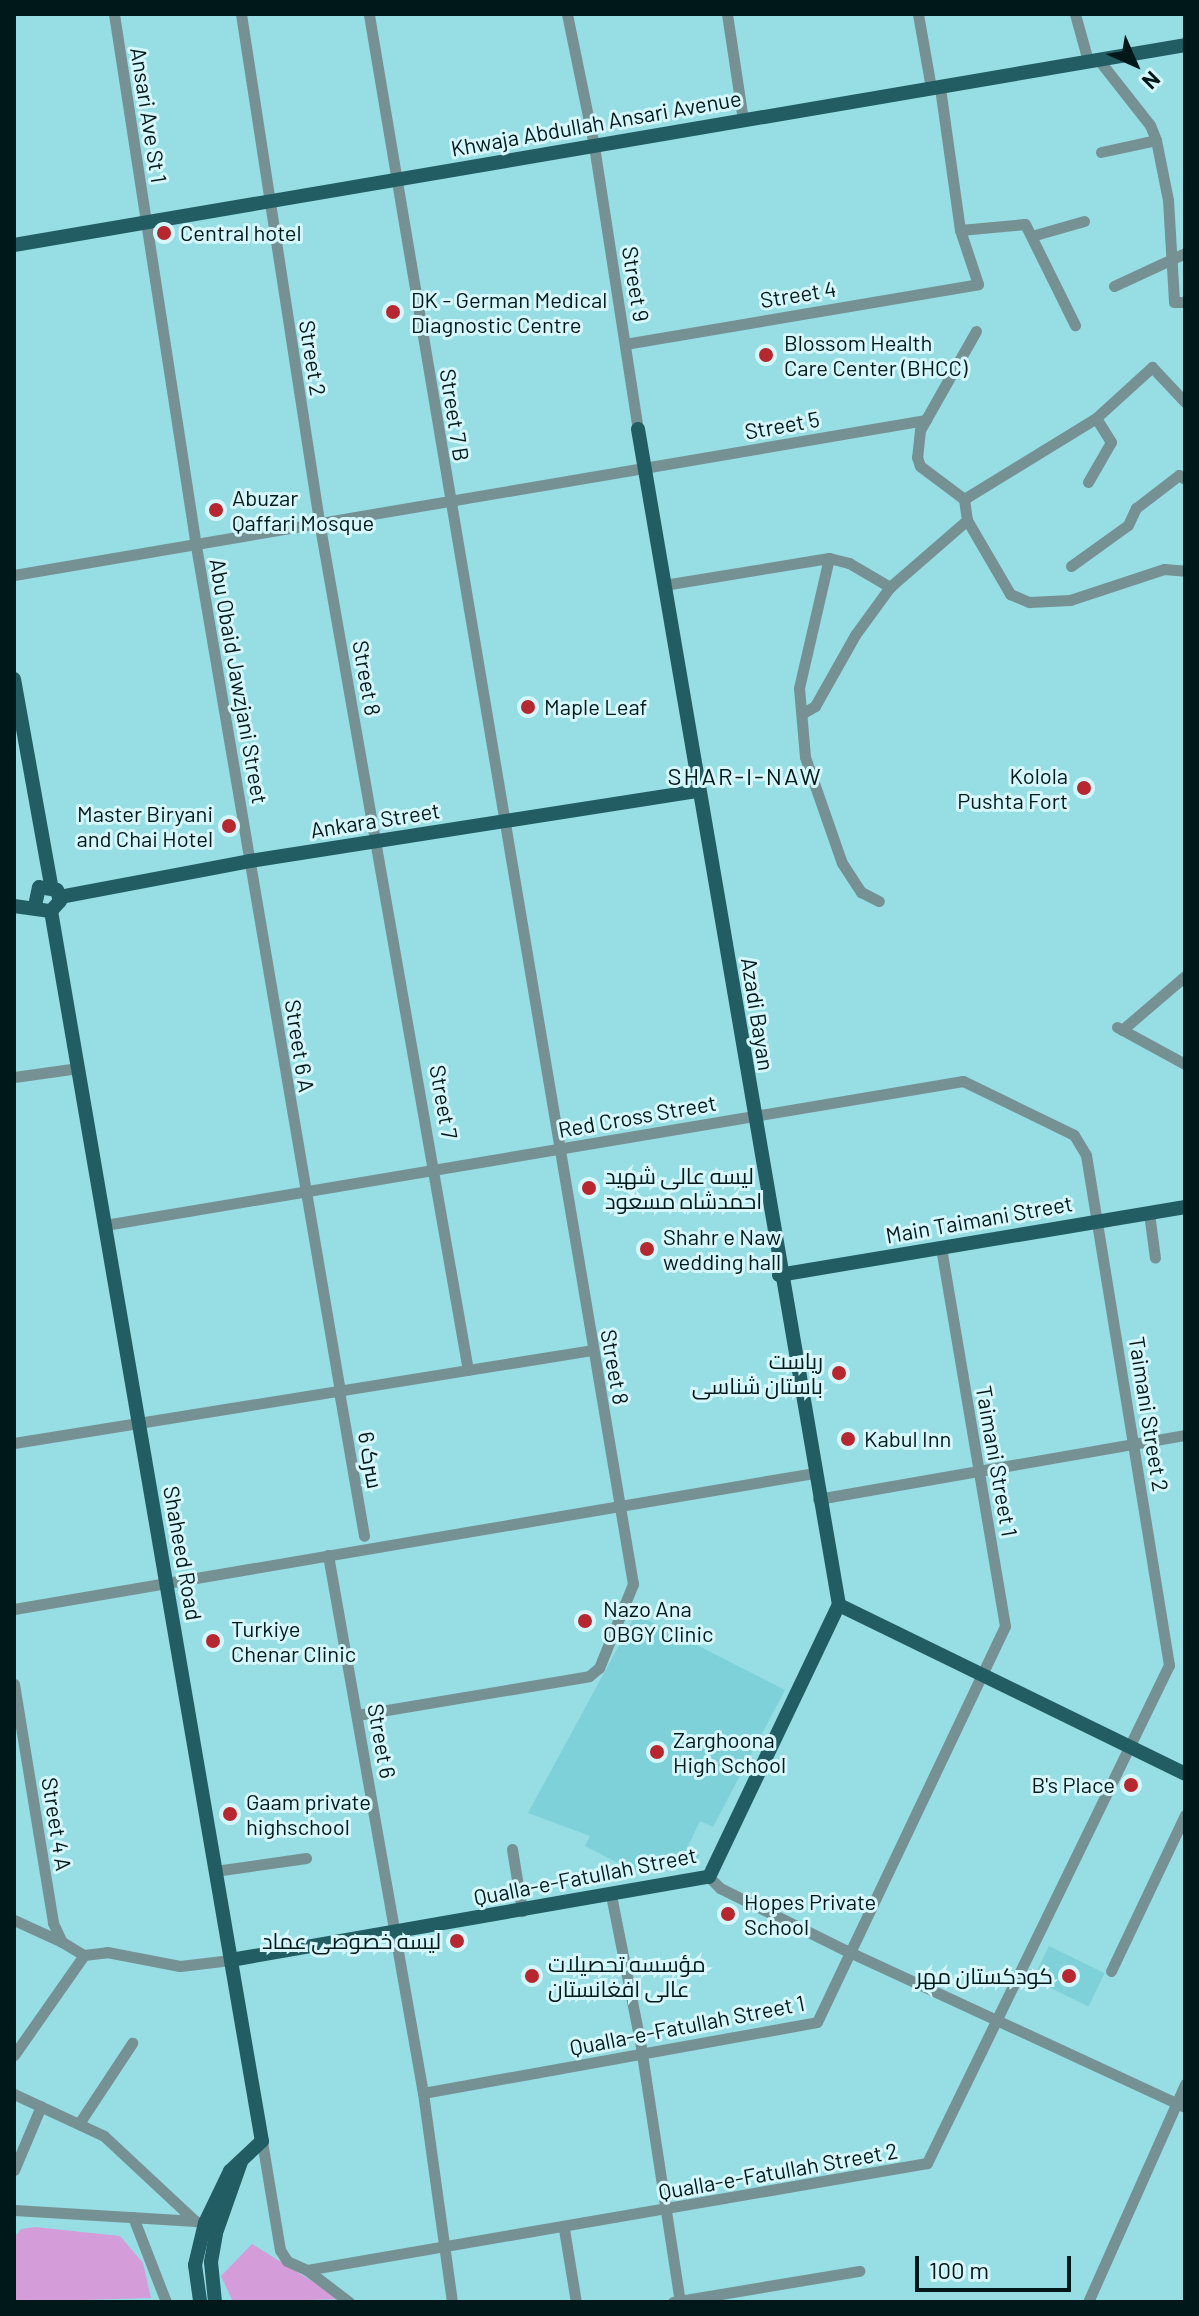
<!DOCTYPE html>
<meta charset="utf-8">
<style>
body{margin:0}
#map{position:relative;width:1199px;height:2316px;overflow:hidden;background:#96dde4;font-family:Barlow,Cairo,sans-serif}
div>[style]{position:absolute}
.built>*{inset:0;background:#7fd1d9;transform-origin:0 0}
.green>*{inset:0;background:#d49dd9}
.minor>*{height:11px;margin:-5.5px;padding:0 5.5px;transform-origin:5.5px;border-radius:5.5px;background:#759194}
.major>*{height:14px;margin:-7px;padding:0 7px;transform-origin:7px;border-radius:7px;background:#225d63}
.dots>*{width:22px;height:22px;translate:-50% -50%;box-sizing:border-box;border:4px solid #d5f7fb;border-radius:50%}
span{translate:-50% -50%;white-space:nowrap;text-align:center;line-height:1.15;-webkit-text-stroke:6px #d5f7fb;paint-order:stroke}
.street-label{font-size:22px;color:#00181a}
.poi-label{font-size:22px;color:#00181a}
.left{translate:0 -50%;text-align:left}
.right{translate:-100% -50%;text-align:right}
.neighbourhood-label{font-size:24px;color:#00181a;letter-spacing:2px}
.frame{position:absolute;inset:0;border:16px solid #00181a;pointer-events:none}
.north{position:absolute;left:1095px;top:24px;width:80px;height:80px;-webkit-text-stroke:6px #d5f7fb;paint-order:stroke;rotate:135deg;font-size:22px;font-weight:700;line-height:32px;text-align:center;color:#00181a}
.north::after{content:'';display:block;margin:auto;width:28px;height:36px;background:#00181a;clip-path:polygon(50% 0,100% 100%,50% 72%,0 100%)}
.scale{position:absolute;left:915px;top:2256px;width:156px;height:36px;box-sizing:border-box;border:4px solid #00181a;border-top:0;padding-left:10px;font-size:24px;line-height:28px;white-space:nowrap;color:#00181a;-webkit-text-stroke:6px #d5f7fb;paint-order:stroke}
</style>
<div id="map">
<div class="built">
<i style="clip-path:polygon(636px 1614px,785px 1690px,713px 1827px,700px 1821px,687px 1848px,700px 1855px,695px 1865px,635px 1872px,585px 1846px,590px 1836px,528px 1813px)"></i>
<i style="left:1049px;top:1946px;width:62px;height:37px;rotate:26deg"></i>
</div>
<div class="green">
<i style="clip-path:polygon(35px 2227px,120px 2236px,143px 2263px,151px 2298px,14px 2302px,14px 2238px,21px 2229px)"></i>
<i style="clip-path:polygon(252px 2244px,341px 2299px,233px 2302px,221px 2276px)"></i>
</div>
<div class="minor">
<i style="left:114px;top:14px;width:538px;rotate:81.24deg"></i>
<i style="left:196px;top:546px;width:857px;rotate:80.33deg"></i>
<i style="left:241px;top:14px;width:513px;rotate:81.25deg"></i>
<i style="left:319px;top:521px;width:862px;rotate:80.05deg"></i>
<i style="left:567px;top:14px;width:135px;rotate:78.4deg"></i>
<i style="left:594px;top:146px;width:286px;rotate:81.2deg"></i>
<i style="left:727px;top:14px;width:107px;rotate:81.4deg"></i>
<i style="left:918px;top:14px;width:75px;rotate:80deg"></i>
<i style="left:1075px;top:14px;width:49px;rotate:74.5deg"></i>
<i style="left:1098px;top:59px;width:84px;rotate:51.8deg"></i>
<i style="left:1150px;top:125px;width:16px;rotate:68deg"></i>
<i style="left:1156px;top:140px;width:61px;rotate:78.7deg"></i>
<i style="left:1168px;top:200px;width:102px;rotate:86.6deg"></i>
<i style="left:1174px;top:302px;width:11px"></i>
<i style="left:1101px;top:152px;width:56px;rotate:-12.3deg"></i>
<i style="left:960px;top:230px;width:65px;rotate:-5.3deg"></i>
<i style="left:1025px;top:224px;width:113px;rotate:63.7deg"></i>
<i style="left:1035px;top:235px;width:51px;rotate:-15.9deg"></i>
<i style="left:1114px;top:286px;width:78px;rotate:-24.9deg"></i>
<i style="left:976px;top:331px;width:114px;rotate:119.5deg"></i>
<i style="left:920px;top:430px;width:27px;rotate:96deg"></i>
<i style="left:917px;top:457px;width:9px;rotate:72deg"></i>
<i style="left:920px;top:466px;width:55px;rotate:36.9deg"></i>
<i style="left:964px;top:499px;width:21px;rotate:82deg"></i>
<i style="left:967px;top:520px;width:86px;rotate:59.8deg"></i>
<i style="left:1010px;top:594px;width:21px;rotate:23deg"></i>
<i style="left:1029px;top:602px;width:41px;rotate:-2.8deg"></i>
<i style="left:1070px;top:600px;width:99px;rotate:-18.3deg"></i>
<i style="left:1164px;top:569px;width:21px;rotate:5deg"></i>
<i style="left:625px;top:344px;width:358px;rotate:-9.6deg"></i>
<i style="left:978px;top:284px;width:57px;rotate:-108.4deg"></i>
<i style="left:960px;top:230px;width:144px;rotate:-98deg"></i>
<i style="left:1088px;top:482px;width:46px;rotate:-60.1deg"></i>
<i style="left:1111px;top:442px;width:28px;rotate:-122deg"></i>
<i style="left:964px;top:499px;width:155px;rotate:-31.5deg"></i>
<i style="left:1096px;top:418px;width:76px;rotate:-42.3deg"></i>
<i style="left:1152px;top:367px;width:48px;rotate:46.7deg"></i>
<i style="left:829px;top:558px;width:21px;rotate:14deg"></i>
<i style="left:849px;top:563px;width:48px;rotate:30.3deg"></i>
<i style="left:1071px;top:566px;width:70px;rotate:-35.7deg"></i>
<i style="left:1128px;top:525px;width:19px;rotate:-65deg"></i>
<i style="left:1136px;top:508px;width:54px;rotate:-37.5deg"></i>
<i style="left:1179px;top:475px;width:7px;rotate:34deg"></i>
<i style="left:14px;top:575px;width:925px;rotate:-9.65deg"></i>
<i style="left:664px;top:585px;width:167px;rotate:-9.3deg"></i>
<i style="left:829px;top:558px;width:133px;rotate:103deg"></i>
<i style="left:799px;top:688px;width:69px;rotate:85deg"></i>
<i style="left:805px;top:757px;width:112px;rotate:70.8deg"></i>
<i style="left:842px;top:863px;width:35px;rotate:57deg"></i>
<i style="left:861px;top:892px;width:20px;rotate:27deg"></i>
<i style="left:803px;top:713px;width:14px;rotate:-30deg"></i>
<i style="left:815px;top:706px;width:81px;rotate:-60.6deg"></i>
<i style="left:855px;top:635px;width:59px;rotate:-53.9deg"></i>
<i style="left:890px;top:587px;width:102px;rotate:-41deg"></i>
<i style="left:1117px;top:1027px;width:77px;rotate:28.6deg"></i>
<i style="left:1122px;top:1030px;width:83px;rotate:-40.6deg"></i>
<i style="left:14px;top:1077px;width:65px;rotate:-8deg"></i>
<i style="left:1149px;top:1213px;width:45px;rotate:82.4deg"></i>
<i style="left:105px;top:1225px;width:870px;rotate:-9.53deg"></i>
<i style="left:963px;top:1081px;width:123px;rotate:25.9deg"></i>
<i style="left:1074px;top:1135px;width:23px;rotate:59deg"></i>
<i style="left:1086px;top:1155px;width:517px;rotate:80.76deg"></i>
<i style="left:1169px;top:1665px;width:554px;rotate:115.92deg"></i>
<i style="left:927px;top:2163px;width:629px;rotate:170.21deg"></i>
<i style="left:307px;top:2270px;width:22px;rotate:-156deg"></i>
<i style="left:287px;top:2261px;width:13px;rotate:-122deg"></i>
<i style="left:280px;top:2250px;width:110px;rotate:-99.4deg"></i>
<i style="left:339px;top:1391px;width:147px;rotate:80.2deg"></i>
<i style="left:14px;top:1443px;width:585px;rotate:-9.14deg"></i>
<i style="left:818px;top:1499px;width:373px;rotate:-9.9deg"></i>
<i style="left:328px;top:1555px;width:546px;rotate:79.99deg"></i>
<i style="left:423px;top:2093px;width:211px;rotate:82.1deg"></i>
<i style="left:14px;top:1609px;width:811px;rotate:-9.65deg"></i>
<i style="left:14px;top:1684px;width:242px;rotate:80.7deg"></i>
<i style="left:53px;top:1923px;width:21px;rotate:65deg"></i>
<i style="left:62px;top:1942px;width:26px;rotate:31deg"></i>
<i style="left:357px;top:1715px;width:235px;rotate:-9.5deg"></i>
<i style="left:589px;top:1676px;width:13px;rotate:-39deg"></i>
<i style="left:599px;top:1668px;width:91px;rotate:-68deg"></i>
<i style="left:633px;top:1584px;width:1592px;rotate:-99.55deg"></i>
<i style="left:512px;top:1849px;width:63px;rotate:80.8deg"></i>
<i style="left:215px;top:1871px;width:92px;rotate:-8.1deg"></i>
<i style="left:709px;top:1877px;width:16px;rotate:45deg"></i>
<i style="left:720px;top:1888px;width:140px;rotate:26.4deg"></i>
<i style="left:845px;top:1950px;width:374px;rotate:24.8deg"></i>
<i style="left:611px;top:1895px;width:149px;rotate:78.8deg"></i>
<i style="left:640px;top:2041px;width:264px;rotate:81.3deg"></i>
<i style="left:14px;top:1920px;width:53px;rotate:24.6deg"></i>
<i style="left:1111px;top:1971px;width:173px;rotate:-64.6deg"></i>
<i style="left:14px;top:2055px;width:122px;rotate:-55deg"></i>
<i style="left:84px;top:1955px;width:23px;rotate:-7deg"></i>
<i style="left:107px;top:1952px;width:74px;rotate:10.9deg"></i>
<i style="left:180px;top:1966px;width:51px;rotate:-6.7deg"></i>
<i style="left:423px;top:2093px;width:400px;rotate:-10.2deg"></i>
<i style="left:817px;top:2022px;width:438px;rotate:-64.6deg"></i>
<i style="left:1005px;top:1626px;width:383px;rotate:-99.6deg"></i>
<i style="left:14px;top:2094px;width:99px;rotate:25deg"></i>
<i style="left:104px;top:2136px;width:125px;rotate:43deg"></i>
<i style="left:80px;top:2122px;width:95px;rotate:-56.6deg"></i>
<i style="left:14px;top:2170px;width:69px;rotate:-67.1deg"></i>
<i style="left:14px;top:2210px;width:182px;rotate:3.5deg"></i>
<i style="left:133px;top:2217px;width:91px;rotate:68.8deg"></i>
<i style="left:564px;top:2229px;width:74px;rotate:80.7deg"></i>
<i style="left:307px;top:2270px;width:53px;rotate:37.3deg"></i>
<i style="left:673px;top:2302px;width:189px;rotate:-9.5deg"></i>
<i style="left:1088px;top:2302px;width:239px;rotate:-66deg"></i>
</div>
<div class="major">
<i style="left:14px;top:245px;width:1188px;rotate:-9.69deg"></i>
<i style="left:638px;top:429px;width:1193px;rotate:80.3deg"></i>
<i style="left:14px;top:679px;width:209px;rotate:79.8deg"></i>
<i style="left:60px;top:897px;width:193px;rotate:-10.7deg"></i>
<i style="left:250px;top:861px;width:452px;rotate:-8.9deg"></i>
<i style="left:14px;top:906px;width:37px;rotate:8deg"></i>
<i style="left:51px;top:911px;width:13px;rotate:-48deg"></i>
<i style="left:60px;top:901px;width:11px;rotate:-105deg"></i>
<i style="left:57px;top:890px;width:18px;rotate:-171deg"></i>
<i style="left:39px;top:887px;width:19px;rotate:102deg"></i>
<i style="left:51px;top:911px;width:1248px;rotate:80.27deg"></i>
<i style="left:262px;top:2141px;width:44px;rotate:136.8deg"></i>
<i style="left:230px;top:2171px;width:58px;rotate:115.7deg"></i>
<i style="left:205px;top:2223px;width:43px;rotate:103.4deg"></i>
<i style="left:195px;top:2265px;width:37px;rotate:82deg"></i>
<i style="left:779px;top:1275px;width:412px;rotate:-9.5deg"></i>
<i style="left:839px;top:1605px;width:385px;rotate:26deg"></i>
<i style="left:231px;top:1960px;width:485px;rotate:-9.9deg"></i>
<i style="left:709px;top:1877px;width:301px;rotate:-64.5deg"></i>
<i style="left:215px;top:2302px;width:40px;rotate:-95.7deg"></i>
<i style="left:211px;top:2262px;width:29px;rotate:-80deg"></i>
<i style="left:216px;top:2233px;width:75px;rotate:-70.6deg"></i>
</div>
<div class="dots">
<i style="left:164px;top:233px;background:#b7272f"></i>
<i style="left:393px;top:312px;background:#b7272f"></i>
<i style="left:766px;top:355px;background:#b7272f"></i>
<i style="left:216px;top:510px;background:#b7272f"></i>
<i style="left:528px;top:707px;background:#b7272f"></i>
<i style="left:1084px;top:788px;background:#b7272f"></i>
<i style="left:229px;top:826px;background:#b7272f"></i>
<i style="left:589px;top:1188px;background:#b7272f"></i>
<i style="left:647px;top:1249px;background:#b7272f"></i>
<i style="left:839px;top:1373px;background:#b7272f"></i>
<i style="left:848px;top:1439px;background:#b7272f"></i>
<i style="left:585px;top:1621px;background:#b7272f"></i>
<i style="left:213px;top:1641px;background:#b7272f"></i>
<i style="left:657px;top:1752px;background:#b7272f"></i>
<i style="left:1131px;top:1785px;background:#b7272f"></i>
<i style="left:230px;top:1814px;background:#b7272f"></i>
<i style="left:728px;top:1914px;background:#b7272f"></i>
<i style="left:457px;top:1941px;background:#b7272f"></i>
<i style="left:532px;top:1976px;background:#b7272f"></i>
<i style="left:1069px;top:1976px;background:#b7272f"></i>
</div>
<div class="street-label">
<span style="left:149px;top:115px;rotate:81deg">Ansari Ave St 1</span>
<span style="left:596px;top:123px;rotate:-10deg">Khwaja Abdullah Ansari Avenue</span>
<span style="left:636px;top:284px;rotate:81deg">Street 9</span>
<span style="left:798px;top:294px;rotate:-9deg">Street 4</span>
<span style="left:313px;top:358px;rotate:81deg">Street 2</span>
<span style="left:455px;top:415px;rotate:81deg">Street 7 B</span>
<span style="left:782px;top:425px;rotate:-10deg">Street 5</span>
<span style="left:367px;top:678px;rotate:80deg">Street 8</span>
<span style="left:239px;top:681px;rotate:80deg">Abu Obaid Jawzjani Street</span>
<span style="left:375px;top:820px;rotate:-9deg">Ankara Street</span>
<span style="left:758px;top:1014px;rotate:81deg">Azadi Bayan</span>
<span style="left:300px;top:1046px;rotate:81deg">Street 6 A</span>
<span style="left:444px;top:1102px;rotate:80deg">Street 7</span>
<span style="left:637px;top:1116px;rotate:-10deg">Red Cross Street</span>
<span style="left:979px;top:1219px;rotate:-10deg">Main Taimani Street</span>
<span style="left:615px;top:1367px;rotate:80deg">Street 8</span>
<span style="left:1149px;top:1414px;rotate:81deg">Taimani Street 2</span>
<span style="left:371px;top:1460px;rotate:80deg">سرک 6</span>
<span style="left:997px;top:1461px;rotate:80deg">Taimani Street 1</span>
<span style="left:183px;top:1553px;rotate:80deg">Shaheed Road</span>
<span style="left:382px;top:1741px;rotate:80deg">Street 6</span>
<span style="left:57px;top:1824px;rotate:81deg">Street 4 A</span>
<span style="left:585px;top:1876px;rotate:-11deg">Qualla-e-Fatullah Street</span>
<span style="left:687px;top:2025px;rotate:-11deg">Qualla-e-Fatullah Street 1</span>
<span style="left:778px;top:2171px;rotate:-10deg">Qualla-e-Fatullah Street 2</span>
</div>
<div class="poi-label">
<span class="left" style="left:180px;top:233px">Central hotel</span>
<span class="left" style="left:411px;top:312px">DK - German Medical<br>Diagnostic Centre</span>
<span class="left" style="left:784px;top:355px">Blossom Health<br>Care Center (BHCC)</span>
<span class="left" style="left:232px;top:510px">Abuzar<br>Qaffari Mosque</span>
<span class="left" style="left:544px;top:707px">Maple Leaf</span>
<span class="right" style="left:1068px;top:788px">Kolola<br>Pushta Fort</span>
<span class="right" style="left:213px;top:826px">Master Biryani<br>and Chai Hotel</span>
<span class="left" style="left:605px;top:1188px">لیسه عالی شهید<br>احمدشاه مسعود</span>
<span class="left" style="left:663px;top:1249px">Shahr e Naw<br>wedding hall</span>
<span class="right" style="left:823px;top:1373px">ریاست<br>باستان شناسی</span>
<span class="left" style="left:864px;top:1439px">Kabul Inn</span>
<span class="left" style="left:603px;top:1621px">Nazo Ana<br>OBGY Clinic</span>
<span class="left" style="left:231px;top:1641px">Turkiye<br>Chenar Clinic</span>
<span class="left" style="left:673px;top:1752px">Zarghoona<br>High School</span>
<span class="right" style="left:1115px;top:1785px">B's Place</span>
<span class="left" style="left:246px;top:1814px">Gaam private<br>highschool</span>
<span class="left" style="left:744px;top:1914px">Hopes Private<br>School</span>
<span class="right" style="left:441px;top:1941px">لیسه خصوصی عماد</span>
<span class="left" style="left:548px;top:1976px">مؤسسه تحصیلات<br>عالی افغانستان</span>
<span class="right" style="left:1053px;top:1976px">کودکستان مهر</span>
</div>
<div class="neighbourhood-label">
<span style="left:745px;top:776px">SHAR-I-NAW</span>
</div>
<div class="frame"></div>
<div class="north">N</div>
<div class="scale">100 m</div>
</div>
